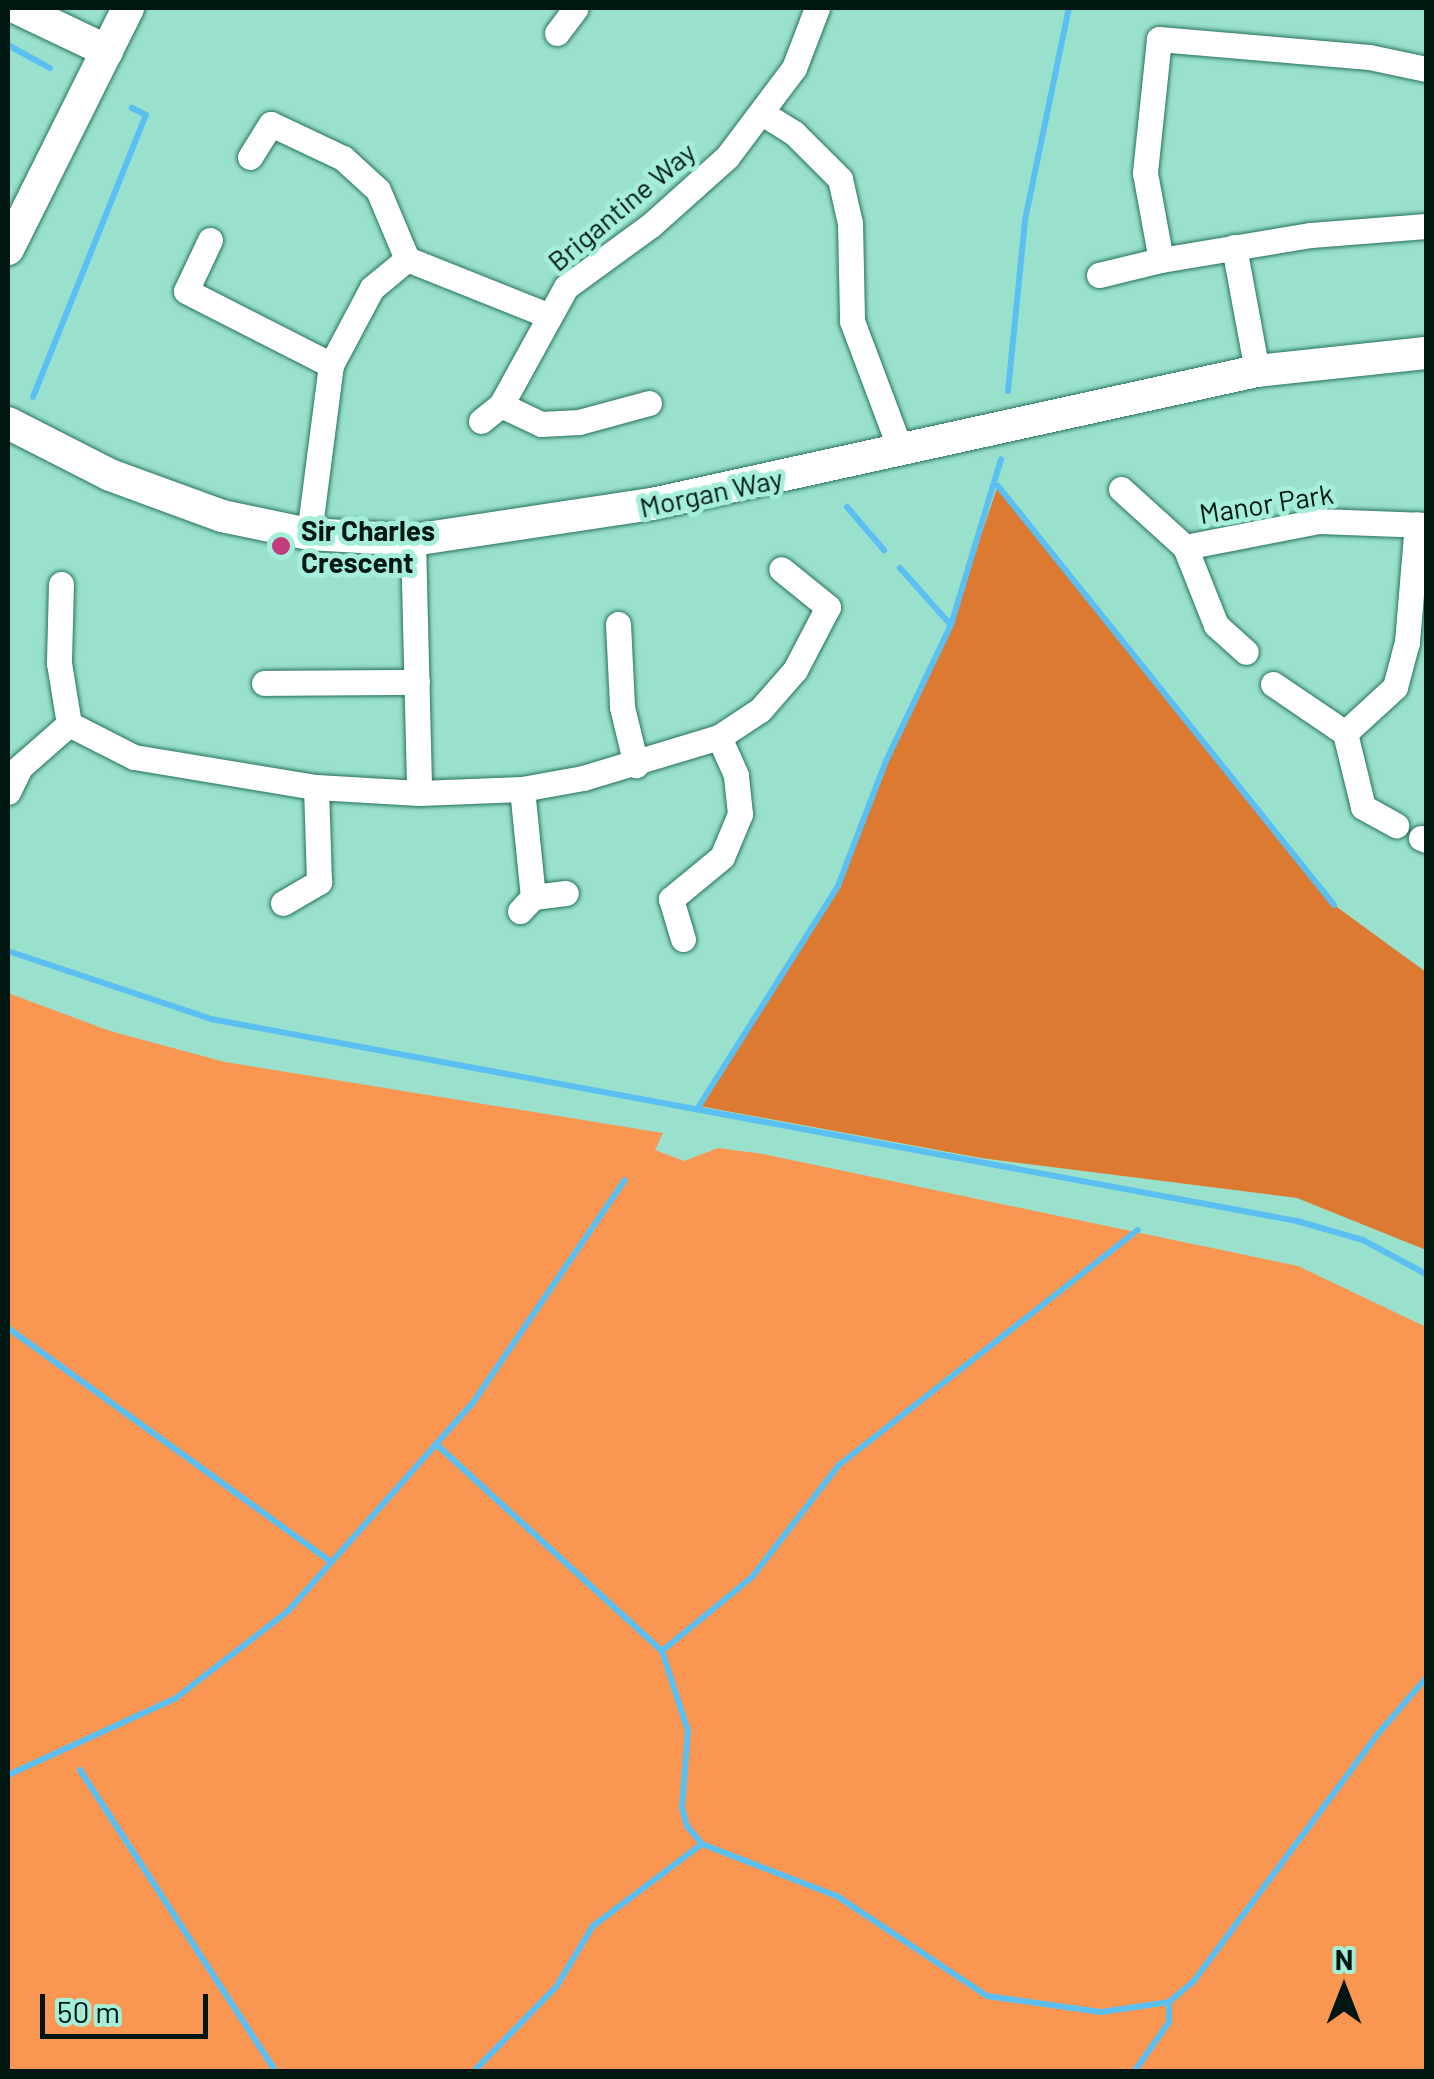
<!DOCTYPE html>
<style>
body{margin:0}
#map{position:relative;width:1434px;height:2079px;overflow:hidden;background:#99e1cc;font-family:Barlow,sans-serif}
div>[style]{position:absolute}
.green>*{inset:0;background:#f99752}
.forest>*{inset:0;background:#db7a30}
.stream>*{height:6px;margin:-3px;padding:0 3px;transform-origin:3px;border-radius:3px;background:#5cbff2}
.roads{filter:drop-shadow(0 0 2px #27715f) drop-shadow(0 0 2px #27715f)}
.minor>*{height:25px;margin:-12.5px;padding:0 12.5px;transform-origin:12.5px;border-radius:12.5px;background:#fff}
.tertiary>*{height:32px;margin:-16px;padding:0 16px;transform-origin:16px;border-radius:16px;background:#fff}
.dots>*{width:28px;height:28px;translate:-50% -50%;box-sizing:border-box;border:5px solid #a5eed9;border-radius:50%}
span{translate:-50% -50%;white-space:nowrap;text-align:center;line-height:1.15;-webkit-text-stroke:10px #a5eed9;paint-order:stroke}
.street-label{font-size:28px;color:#001711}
.poi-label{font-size:28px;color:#001711;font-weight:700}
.left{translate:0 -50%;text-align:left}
.frame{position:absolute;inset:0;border:10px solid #001711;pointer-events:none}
.north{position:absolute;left:1294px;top:1939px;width:100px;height:100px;-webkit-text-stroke:8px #a5eed9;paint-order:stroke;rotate:0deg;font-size:28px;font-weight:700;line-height:40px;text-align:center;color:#001711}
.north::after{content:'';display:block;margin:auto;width:35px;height:45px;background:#001711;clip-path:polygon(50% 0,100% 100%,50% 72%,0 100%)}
.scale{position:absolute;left:40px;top:1994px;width:168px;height:45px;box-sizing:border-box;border:5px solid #001711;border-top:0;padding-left:12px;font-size:30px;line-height:35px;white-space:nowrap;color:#001711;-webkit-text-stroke:8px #a5eed9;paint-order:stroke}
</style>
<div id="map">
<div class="green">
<i style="clip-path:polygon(8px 993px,110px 1031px,225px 1062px,663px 1133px,655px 1150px,684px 1161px,718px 1148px,763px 1154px,1298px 1266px,1426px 1327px,1426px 2071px,8px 2071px)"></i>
</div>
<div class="forest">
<i style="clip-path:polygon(998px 485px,1334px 905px,1426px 972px,1426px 1250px,1297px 1198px,981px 1158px,699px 1106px,838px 886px,886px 761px,951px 625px)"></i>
</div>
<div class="stream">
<i style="left:8px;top:45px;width:48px;rotate:28.7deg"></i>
<i style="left:1008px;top:391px;width:172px;rotate:-84.3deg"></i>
<i style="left:1025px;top:220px;width:217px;rotate:-78.3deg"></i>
<i style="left:33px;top:397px;width:304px;rotate:-68.2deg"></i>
<i style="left:146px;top:115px;width:16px;rotate:-153deg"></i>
<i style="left:998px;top:486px;width:537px;rotate:51.27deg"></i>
<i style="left:847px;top:507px;width:57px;rotate:49.3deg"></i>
<i style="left:900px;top:568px;width:76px;rotate:48.2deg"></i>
<i style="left:8px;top:951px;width:214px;rotate:18.5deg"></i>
<i style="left:211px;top:1019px;width:1105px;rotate:10.54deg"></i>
<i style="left:1297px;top:1221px;width:69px;rotate:16.1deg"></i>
<i style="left:1363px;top:1240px;width:72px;rotate:28.4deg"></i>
<i style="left:699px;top:1106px;width:260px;rotate:-57.7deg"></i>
<i style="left:838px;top:886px;width:134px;rotate:-69deg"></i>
<i style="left:886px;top:761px;width:151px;rotate:-64.5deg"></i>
<i style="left:951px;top:625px;width:173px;rotate:-73.2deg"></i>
<i style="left:8px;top:1328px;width:396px;rotate:35.9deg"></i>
<i style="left:436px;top:1444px;width:306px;rotate:42.5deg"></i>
<i style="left:80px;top:1770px;width:360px;rotate:57deg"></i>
<i style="left:8px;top:1775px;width:185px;rotate:-24.6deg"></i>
<i style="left:176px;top:1698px;width:142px;rotate:-37.8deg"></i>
<i style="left:288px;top:1611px;width:277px;rotate:-48.4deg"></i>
<i style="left:472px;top:1404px;width:271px;rotate:-55.7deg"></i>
<i style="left:702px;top:1844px;width:23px;rotate:-130deg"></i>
<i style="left:687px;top:1826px;width:20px;rotate:-105deg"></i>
<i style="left:682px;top:1807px;width:76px;rotate:-85.5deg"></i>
<i style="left:688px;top:1731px;width:84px;rotate:-108deg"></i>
<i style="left:662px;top:1651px;width:117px;rotate:-39.4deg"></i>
<i style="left:752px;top:1577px;width:142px;rotate:-52.2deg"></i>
<i style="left:839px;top:1465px;width:380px;rotate:-38.2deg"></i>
<i style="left:473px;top:2072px;width:119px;rotate:-45.7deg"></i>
<i style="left:556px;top:1987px;width:71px;rotate:-58.8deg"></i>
<i style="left:593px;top:1926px;width:136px;rotate:-37deg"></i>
<i style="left:702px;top:1844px;width:145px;rotate:21.1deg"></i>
<i style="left:837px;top:1896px;width:180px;rotate:33.7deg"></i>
<i style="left:987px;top:1996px;width:115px;rotate:8deg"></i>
<i style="left:1101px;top:2012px;width:69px;rotate:-8.4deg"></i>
<i style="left:1169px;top:2002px;width:31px;rotate:-40deg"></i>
<i style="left:1193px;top:1982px;width:308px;rotate:-53.3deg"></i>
<i style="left:1377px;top:1735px;width:75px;rotate:-49.3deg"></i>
<i style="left:1134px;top:2072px;width:61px;rotate:-55deg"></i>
<i style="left:1169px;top:2022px;width:20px;rotate:-90deg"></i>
</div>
<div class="roads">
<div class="minor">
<i style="left:557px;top:33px;width:31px;rotate:-53deg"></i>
<i style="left:1426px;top:69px;width:58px;rotate:-168.1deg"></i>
<i style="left:1369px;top:57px;width:211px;rotate:-175.1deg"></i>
<i style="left:1159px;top:39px;width:135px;rotate:96deg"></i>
<i style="left:1145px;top:173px;width:88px;rotate:79.6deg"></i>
<i style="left:1161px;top:260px;width:152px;rotate:-9.5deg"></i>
<i style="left:1311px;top:235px;width:115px;rotate:-4.5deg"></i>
<i style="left:762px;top:113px;width:38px;rotate:32deg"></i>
<i style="left:794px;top:133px;width:65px;rotate:45deg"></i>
<i style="left:840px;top:179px;width:45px;rotate:77.2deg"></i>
<i style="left:850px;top:223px;width:98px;rotate:88.8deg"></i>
<i style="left:852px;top:321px;width:137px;rotate:69.4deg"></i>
<i style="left:250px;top:157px;width:39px;rotate:-58deg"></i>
<i style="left:271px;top:124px;width:80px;rotate:25.3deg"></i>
<i style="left:343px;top:158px;width:47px;rotate:42.4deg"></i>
<i style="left:378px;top:190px;width:75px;rotate:67.2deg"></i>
<i style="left:210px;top:240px;width:56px;rotate:115.2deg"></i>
<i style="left:186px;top:291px;width:163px;rotate:27deg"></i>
<i style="left:1234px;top:247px;width:126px;rotate:79.5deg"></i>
<i style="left:1099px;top:275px;width:64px;rotate:-13.6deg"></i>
<i style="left:649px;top:403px;width:73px;rotate:164.8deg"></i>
<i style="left:579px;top:422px;width:38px;rotate:177deg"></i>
<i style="left:541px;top:424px;width:44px;rotate:-154.6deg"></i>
<i style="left:501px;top:405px;width:135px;rotate:-61.2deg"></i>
<i style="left:566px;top:287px;width:105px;rotate:-36.1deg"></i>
<i style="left:651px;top:225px;width:102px;rotate:-41.8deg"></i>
<i style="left:727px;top:157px;width:111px;rotate:-53deg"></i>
<i style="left:794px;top:68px;width:64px;rotate:-69deg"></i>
<i style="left:481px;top:421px;width:26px;rotate:-39deg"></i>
<i style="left:1121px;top:489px;width:86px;rotate:42.2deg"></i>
<i style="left:1185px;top:547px;width:136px;rotate:-11deg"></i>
<i style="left:1319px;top:521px;width:107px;rotate:2.1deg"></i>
<i style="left:309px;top:534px;width:170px;rotate:-82.6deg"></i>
<i style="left:331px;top:365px;width:87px;rotate:-62deg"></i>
<i style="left:372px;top:288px;width:45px;rotate:-39.6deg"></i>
<i style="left:407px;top:259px;width:151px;rotate:21.8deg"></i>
<i style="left:413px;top:540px;width:253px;rotate:88.6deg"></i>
<i style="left:1185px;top:547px;width:84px;rotate:68.3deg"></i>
<i style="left:1216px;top:625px;width:40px;rotate:42deg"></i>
<i style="left:61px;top:584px;width:79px;rotate:91.5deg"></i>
<i style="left:59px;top:663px;width:62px;rotate:80.7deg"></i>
<i style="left:618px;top:624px;width:83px;rotate:87.2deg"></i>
<i style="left:622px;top:707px;width:60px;rotate:76.4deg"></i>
<i style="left:264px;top:683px;width:153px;rotate:-0.4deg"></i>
<i style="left:1273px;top:684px;width:87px;rotate:34.2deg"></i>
<i style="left:1345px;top:733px;width:68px;rotate:-42.6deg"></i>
<i style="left:1395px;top:687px;width:47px;rotate:-75.1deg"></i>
<i style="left:1407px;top:642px;width:118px;rotate:-85.2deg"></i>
<i style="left:69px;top:724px;width:73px;rotate:26.9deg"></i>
<i style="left:134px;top:757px;width:184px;rotate:9.4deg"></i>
<i style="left:316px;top:787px;width:103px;rotate:3.3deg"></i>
<i style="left:419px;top:793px;width:103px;rotate:-2.2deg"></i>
<i style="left:522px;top:789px;width:62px;rotate:-10.2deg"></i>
<i style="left:583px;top:778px;width:142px;rotate:-16.8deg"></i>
<i style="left:719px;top:737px;width:49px;rotate:-33.4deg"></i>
<i style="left:760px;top:710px;width:53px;rotate:-48.8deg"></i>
<i style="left:795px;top:670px;width:71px;rotate:-62.4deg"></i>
<i style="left:828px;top:607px;width:60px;rotate:-141deg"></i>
<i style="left:1345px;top:733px;width:76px;rotate:76.3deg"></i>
<i style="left:1363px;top:807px;width:38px;rotate:29deg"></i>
<i style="left:522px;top:789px;width:109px;rotate:84.2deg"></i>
<i style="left:8px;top:792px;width:28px;rotate:-64deg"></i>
<i style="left:20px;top:767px;width:65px;rotate:-41.3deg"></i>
<i style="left:1421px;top:838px;width:5px;rotate:22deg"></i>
<i style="left:283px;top:903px;width:42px;rotate:-30.3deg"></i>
<i style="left:319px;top:882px;width:95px;rotate:-91.8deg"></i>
<i style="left:520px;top:911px;width:19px;rotate:-47deg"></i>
<i style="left:533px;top:897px;width:33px;rotate:-7deg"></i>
<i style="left:683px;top:939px;width:42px;rotate:-106.7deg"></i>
<i style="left:671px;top:899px;width:66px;rotate:-39.5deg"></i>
<i style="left:722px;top:857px;width:47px;rotate:-67.3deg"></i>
<i style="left:740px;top:814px;width:39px;rotate:-96deg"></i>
<i style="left:736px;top:775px;width:42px;rotate:-114.1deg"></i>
</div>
<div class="tertiary">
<i style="left:17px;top:8px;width:100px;rotate:25.5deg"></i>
<i style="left:8px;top:249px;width:269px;rotate:-63.5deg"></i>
<i style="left:8px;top:423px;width:114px;rotate:27deg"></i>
<i style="left:110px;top:475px;width:119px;rotate:20.1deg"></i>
<i style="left:222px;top:516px;width:89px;rotate:11.7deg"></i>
<i style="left:309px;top:534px;width:104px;rotate:3.3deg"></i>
<i style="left:413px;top:540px;width:242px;rotate:-8.6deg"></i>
<i style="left:652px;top:504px;width:619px;rotate:-12.4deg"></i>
<i style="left:1257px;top:371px;width:170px;rotate:-6.1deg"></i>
</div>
</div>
<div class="dots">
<i style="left:281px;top:546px;background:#c13b7e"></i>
</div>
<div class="street-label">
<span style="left:621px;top:206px;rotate:-40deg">Brigantine Way</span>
<span style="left:711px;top:492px;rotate:-12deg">Morgan Way</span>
<span style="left:1266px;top:503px;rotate:-9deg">Manor Park</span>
</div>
<div class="poi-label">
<span class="left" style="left:301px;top:546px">Sir Charles<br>Crescent</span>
</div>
<div class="frame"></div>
<div class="north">N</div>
<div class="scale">50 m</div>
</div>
